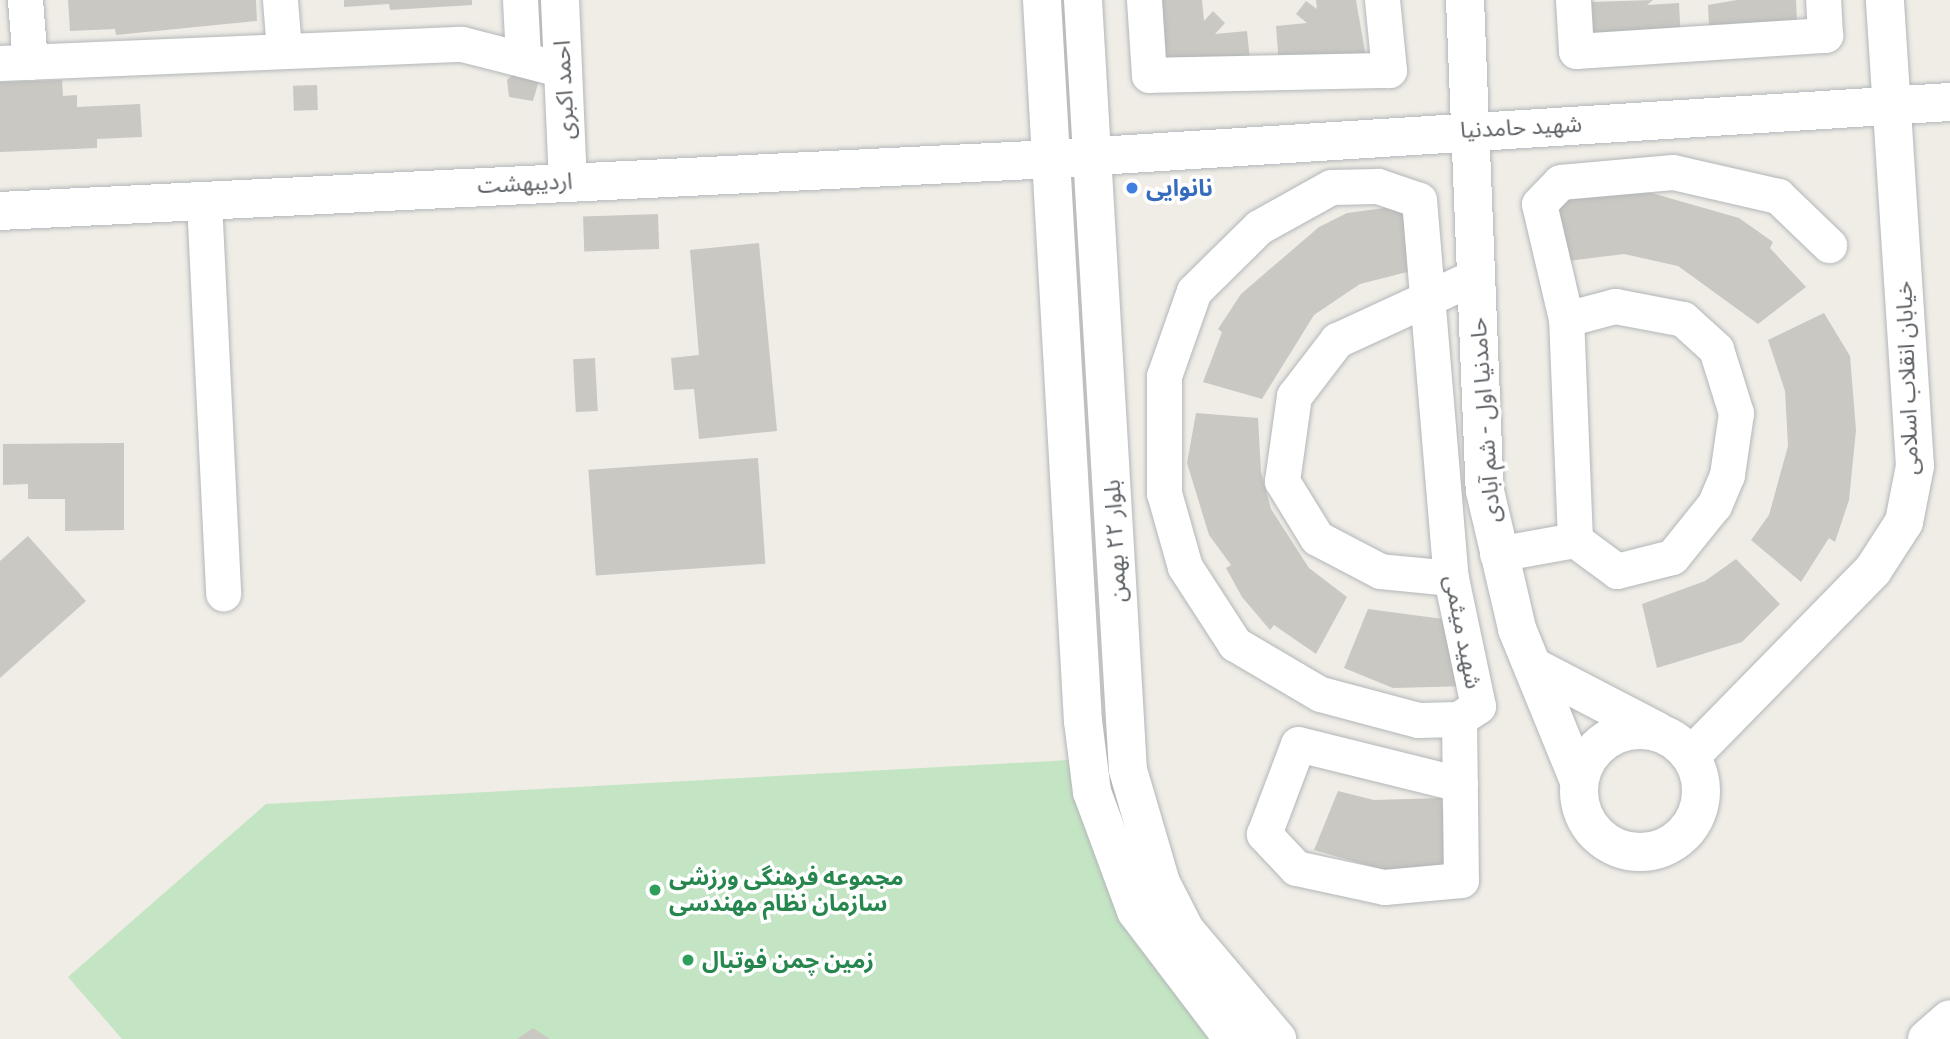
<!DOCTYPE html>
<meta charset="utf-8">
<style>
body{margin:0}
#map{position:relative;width:1950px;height:1039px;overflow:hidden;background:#efede6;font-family:"Fira Sans Condensed","Noto Sans Arabic",sans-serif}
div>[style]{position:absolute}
.green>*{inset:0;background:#c4e5c3}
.building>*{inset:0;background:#cac8c2;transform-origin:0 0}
.roads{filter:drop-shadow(0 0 2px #b3b6ba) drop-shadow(0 0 2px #b3b6ba)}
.street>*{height:35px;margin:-17.5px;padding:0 17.5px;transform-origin:17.5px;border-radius:17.5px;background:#fff}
.secondary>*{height:38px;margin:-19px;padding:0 19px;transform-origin:19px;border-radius:19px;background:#fff}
.secondary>.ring{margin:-19px;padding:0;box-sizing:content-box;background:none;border:38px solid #fff;border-radius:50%}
.dots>*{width:19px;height:19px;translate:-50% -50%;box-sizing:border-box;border:4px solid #fff;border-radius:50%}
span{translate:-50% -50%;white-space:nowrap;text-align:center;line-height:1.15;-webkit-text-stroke:7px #fff;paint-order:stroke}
.street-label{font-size:23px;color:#5d6165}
.shop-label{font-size:23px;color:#366cbe;font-weight:700}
.left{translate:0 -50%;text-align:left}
.leisure-label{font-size:23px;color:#27864d;font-weight:700}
</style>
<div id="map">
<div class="green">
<i style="clip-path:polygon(1069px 760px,1225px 1039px,122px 1039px,68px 977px,266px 804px)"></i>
</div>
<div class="building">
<i style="clip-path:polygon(68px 0,256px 0,257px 21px,116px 35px,115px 29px,70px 31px)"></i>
<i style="clip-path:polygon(344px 0,472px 0,472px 5px,390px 10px,389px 4px,344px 7px)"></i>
<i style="clip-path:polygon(1162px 0,1202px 0,1204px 21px,1213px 11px,1225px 23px,1215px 34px,1247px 31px,1251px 70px,1164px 83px)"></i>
<i style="clip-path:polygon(1316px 0,1356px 0,1367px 63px,1279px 65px,1276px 26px,1307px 23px,1296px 14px,1306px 1px,1317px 9px)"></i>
<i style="clip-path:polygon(1653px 0,1647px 5px,1679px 3px,1681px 43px,1594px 53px,1592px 2px)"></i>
<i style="clip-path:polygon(1737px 0,1796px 0,1798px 44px,1710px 44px,1708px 5px)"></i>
<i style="clip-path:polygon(516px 72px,539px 80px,533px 101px,509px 97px,507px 80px)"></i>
<i style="clip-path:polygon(62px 80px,63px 96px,77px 95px,77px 107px,140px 104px,142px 137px,97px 139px,97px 148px,0 152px,0 82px)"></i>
<i style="left:317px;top:85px;width:25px;height:24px;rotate:88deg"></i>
<i style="clip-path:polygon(1641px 190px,1739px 218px,1773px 242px,1770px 248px,1806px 287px,1758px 324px,1678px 266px,1624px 254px,1568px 261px,1551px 198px)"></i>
<i style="clip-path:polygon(1407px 205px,1415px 270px,1360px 284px,1314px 315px,1262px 399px,1203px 382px,1222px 332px,1218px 329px,1241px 294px,1319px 227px,1347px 213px)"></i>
<i style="left:658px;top:214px;width:35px;height:75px;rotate:88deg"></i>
<i style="clip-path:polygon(759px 243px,777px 431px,699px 439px,694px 389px,674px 390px,671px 358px,699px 355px,690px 250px)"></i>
<i style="clip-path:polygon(1824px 313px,1850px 356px,1856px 430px,1849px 500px,1835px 542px,1829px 538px,1801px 582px,1751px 540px,1769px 515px,1788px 446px,1785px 391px,1768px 340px)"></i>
<i style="left:595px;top:358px;width:53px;height:22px;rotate:87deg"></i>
<i style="clip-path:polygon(1196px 413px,1258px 418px,1261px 472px,1271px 509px,1309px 568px,1347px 597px,1316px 654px,1274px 625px,1270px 630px,1242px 597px,1226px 568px,1231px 565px,1209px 535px,1187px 463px)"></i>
<i style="clip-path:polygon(124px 443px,124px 530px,65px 531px,65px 499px,28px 499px,28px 484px,3px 485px,3px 444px)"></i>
<i style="left:758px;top:458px;width:106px;height:170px;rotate:86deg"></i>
<i style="clip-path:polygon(28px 536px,86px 601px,0 678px,0 561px)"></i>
<i style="clip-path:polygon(1736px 559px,1780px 604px,1742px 642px,1657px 668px,1642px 604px,1705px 581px)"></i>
<i style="clip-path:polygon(1368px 609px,1443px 619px,1470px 686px,1393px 688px,1344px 668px)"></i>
<i style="clip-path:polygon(1338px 791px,1374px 800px,1441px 798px,1451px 863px,1391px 872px,1314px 850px)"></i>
<i style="clip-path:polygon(533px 1028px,550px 1039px,517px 1039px)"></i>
</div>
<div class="roads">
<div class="street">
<i style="left:25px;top:0;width:62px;rotate:85.4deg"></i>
<i style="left:280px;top:0;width:50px;rotate:85.4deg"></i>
<i style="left:520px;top:0;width:57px;rotate:87deg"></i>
<i style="left:1144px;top:0;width:75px;rotate:86.2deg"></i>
<i style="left:1149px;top:75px;width:240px;rotate:-1.2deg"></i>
<i style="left:1389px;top:70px;width:70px;rotate:-95.7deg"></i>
<i style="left:1573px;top:0;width:51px;rotate:86.6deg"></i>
<i style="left:1576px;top:51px;width:250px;rotate:-3.7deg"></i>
<i style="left:1825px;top:35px;width:35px;rotate:-93deg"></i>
<i style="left:0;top:63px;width:462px;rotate:-2.4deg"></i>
<i style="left:462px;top:44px;width:105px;rotate:14.3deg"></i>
<i style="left:1378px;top:186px;width:43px;rotate:18.9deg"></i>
<i style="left:1419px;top:200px;width:379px;rotate:85.2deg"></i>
<i style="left:1451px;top:578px;width:131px;rotate:78.1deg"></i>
<i style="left:1478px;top:706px;width:23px;rotate:146deg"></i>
<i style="left:1459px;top:719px;width:41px;rotate:178.6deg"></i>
<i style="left:1418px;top:720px;width:101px;rotate:-165.1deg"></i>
<i style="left:1320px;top:694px;width:99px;rotate:-149.5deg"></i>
<i style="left:1235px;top:644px;width:92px;rotate:-123deg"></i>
<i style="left:1185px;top:567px;width:77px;rotate:-105.8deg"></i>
<i style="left:1164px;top:493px;width:117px;rotate:-90deg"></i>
<i style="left:1164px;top:376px;width:90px;rotate:-70.6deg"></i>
<i style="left:1194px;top:291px;width:91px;rotate:-44.6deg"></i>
<i style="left:1259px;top:227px;width:82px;rotate:-29.1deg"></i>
<i style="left:1331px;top:187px;width:47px;rotate:-1.2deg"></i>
<i style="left:204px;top:201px;width:393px;rotate:87.2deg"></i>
<i style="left:1566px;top:319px;width:51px;rotate:-14.9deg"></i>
<i style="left:1615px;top:306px;width:69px;rotate:10.8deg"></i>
<i style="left:1683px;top:319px;width:45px;rotate:42.3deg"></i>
<i style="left:1716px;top:349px;width:67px;rotate:72.6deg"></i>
<i style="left:1736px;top:413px;width:63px;rotate:98.3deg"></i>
<i style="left:1727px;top:475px;width:33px;rotate:113deg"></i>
<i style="left:1714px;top:505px;width:67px;rotate:128.9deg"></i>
<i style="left:1672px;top:557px;width:57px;rotate:165.7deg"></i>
<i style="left:1617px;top:571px;width:52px;rotate:-143.6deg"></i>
<i style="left:1497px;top:554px;width:79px;rotate:-10.2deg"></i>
<i style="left:1575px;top:540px;width:221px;rotate:-92.3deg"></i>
<i style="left:1566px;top:319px;width:118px;rotate:-103.2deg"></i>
<i style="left:1539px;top:204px;width:30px;rotate:-46deg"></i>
<i style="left:1560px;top:182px;width:113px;rotate:-5.1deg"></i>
<i style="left:1673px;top:172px;width:108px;rotate:12.9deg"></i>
<i style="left:1778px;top:196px;width:71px;rotate:43.9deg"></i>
<i style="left:1451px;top:578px;width:71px;rotate:-174.4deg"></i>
<i style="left:1380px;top:571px;width:71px;rotate:-152.4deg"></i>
<i style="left:1317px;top:538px;width:67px;rotate:-121.6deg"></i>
<i style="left:1282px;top:481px;width:86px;rotate:-82deg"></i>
<i style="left:1294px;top:396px;width:71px;rotate:-52.5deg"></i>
<i style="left:1337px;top:340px;width:153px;rotate:-24.7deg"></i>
<i style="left:1459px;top:719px;width:161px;rotate:89.3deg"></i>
<i style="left:1461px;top:880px;width:77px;rotate:174.8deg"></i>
<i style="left:1384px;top:887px;width:90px;rotate:-167.8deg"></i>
<i style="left:1296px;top:868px;width:47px;rotate:-133.3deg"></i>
<i style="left:1264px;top:834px;width:96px;rotate:-69.3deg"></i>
<i style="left:1298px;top:744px;width:167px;rotate:13.9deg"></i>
</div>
<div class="secondary">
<i style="left:560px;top:0;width:180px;rotate:87.5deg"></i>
<i style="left:1042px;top:0;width:722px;rotate:86.75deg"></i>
<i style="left:1083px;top:721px;width:72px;rotate:82.8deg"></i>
<i style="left:1092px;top:792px;width:127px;rotate:69.7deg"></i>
<i style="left:1136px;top:911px;width:161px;rotate:52.8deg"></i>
<i style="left:1083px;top:0;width:771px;rotate:86.66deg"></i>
<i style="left:1128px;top:770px;width:118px;rotate:73.7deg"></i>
<i style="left:1161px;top:883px;width:53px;rotate:62.9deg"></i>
<i style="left:1185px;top:930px;width:143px;rotate:49.8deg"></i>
<i style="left:1465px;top:0;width:491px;rotate:87.7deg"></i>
<i style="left:1485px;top:491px;width:142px;rotate:76.9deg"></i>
<i style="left:1517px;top:629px;width:164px;rotate:67.8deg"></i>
<i style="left:0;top:211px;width:1052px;rotate:-2.83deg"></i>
<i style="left:1051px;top:159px;width:901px;rotate:-3.63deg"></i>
<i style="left:1538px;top:669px;width:134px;rotate:27.5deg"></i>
<i class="ring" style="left:1579px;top:730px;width:84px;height:84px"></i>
<i style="left:1691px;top:756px;width:260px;rotate:-45.6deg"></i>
<i style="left:1873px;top:570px;width:57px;rotate:-57.1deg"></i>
<i style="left:1904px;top:522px;width:57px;rotate:-78.9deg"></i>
<i style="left:1915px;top:466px;width:467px;rotate:-93.7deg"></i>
<i style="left:1927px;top:1039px;width:30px;rotate:-41deg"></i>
</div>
</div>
<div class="dots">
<i style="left:1132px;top:188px;background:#3f7fe0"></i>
<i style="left:655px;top:890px;background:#2e9e5b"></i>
<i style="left:688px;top:960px;background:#2e9e5b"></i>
</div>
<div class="street-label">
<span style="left:564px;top:90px;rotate:-93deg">احمد اکبری</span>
<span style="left:1521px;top:127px;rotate:-3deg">شهید حامدنیا</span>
<span style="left:525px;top:183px;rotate:-3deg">اردیبهشت</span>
<span style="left:1907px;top:378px;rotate:-92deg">خیابان انقلاب اسلامی</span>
<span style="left:1485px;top:420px;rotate:-94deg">حامدنیا اول - شم آبادی</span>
<span style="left:1115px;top:541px;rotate:-93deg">بلوار ۲۲ بهمن</span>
<span style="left:1463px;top:632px;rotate:79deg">شهید میثمی</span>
</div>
<div class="shop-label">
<span class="left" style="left:1146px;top:188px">نانوایی</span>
</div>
<div class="leisure-label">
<span class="left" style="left:669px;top:890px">مجموعه فرهنگی ورزشی<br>سازمان نظام مهندسی</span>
<span class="left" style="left:702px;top:960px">زمین چمن فوتبال</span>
</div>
</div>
